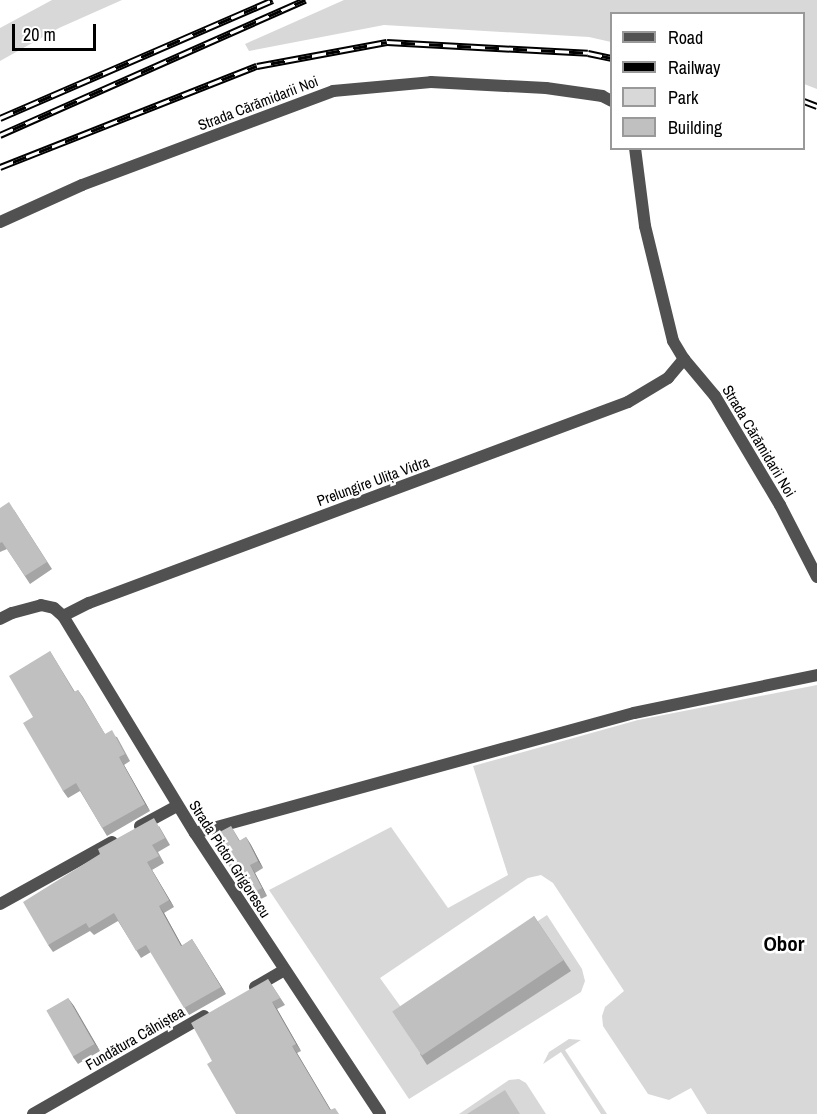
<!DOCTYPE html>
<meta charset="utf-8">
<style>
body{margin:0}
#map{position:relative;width:817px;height:1114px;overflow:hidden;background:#fff;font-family:"Archivo Narrow",sans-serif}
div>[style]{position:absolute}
.green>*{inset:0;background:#d8d8d8}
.street>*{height:12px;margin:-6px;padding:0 6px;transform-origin:6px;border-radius:6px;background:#515151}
.rail>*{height:7px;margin-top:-3.5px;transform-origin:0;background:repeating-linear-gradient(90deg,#fff 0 14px,#000 0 28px);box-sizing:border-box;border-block:2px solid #000}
.wall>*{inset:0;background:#a5a5a5}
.shaded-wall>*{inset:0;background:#868686}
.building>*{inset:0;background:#c0c0c0;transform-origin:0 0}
span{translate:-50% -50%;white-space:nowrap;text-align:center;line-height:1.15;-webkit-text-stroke:5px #fff;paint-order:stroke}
.street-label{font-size:15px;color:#000}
.district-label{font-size:21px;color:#000;font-weight:700}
.legend{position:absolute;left:610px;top:12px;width:195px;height:138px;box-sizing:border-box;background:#fff;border:2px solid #999;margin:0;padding:8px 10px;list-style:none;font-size:18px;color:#000}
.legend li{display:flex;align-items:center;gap:12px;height:30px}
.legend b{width:30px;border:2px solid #999}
.scale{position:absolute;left:12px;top:24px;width:84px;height:27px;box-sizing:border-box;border:3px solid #000;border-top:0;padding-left:8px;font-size:18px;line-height:21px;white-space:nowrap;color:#000;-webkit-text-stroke:4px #fff;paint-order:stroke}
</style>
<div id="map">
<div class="green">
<i style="clip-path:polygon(52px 0,122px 0,59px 28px,0 61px,0 28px)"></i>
<i style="clip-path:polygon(344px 0,817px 0,817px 89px,804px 84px,804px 14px,612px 14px,611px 42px,589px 37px,384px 25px,249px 51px,245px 44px)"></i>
<i style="clip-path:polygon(817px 685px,817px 1114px,707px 1114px,691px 1088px,669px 1100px,648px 1094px,603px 1026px,602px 1016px,605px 1007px,624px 991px,553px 883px,541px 875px,528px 878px,380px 978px,403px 1010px,547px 915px,582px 969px,585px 981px,581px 992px,409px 1099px,269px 890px,391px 827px,448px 908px,508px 875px,473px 766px,638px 720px)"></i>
<i style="clip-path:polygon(569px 1039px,581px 1040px,565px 1050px,607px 1114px,601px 1114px,561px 1052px,543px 1064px,549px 1052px)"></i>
<i style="clip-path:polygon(519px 1079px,526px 1083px,546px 1114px,459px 1114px,509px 1080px)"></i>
</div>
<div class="street">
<i style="left:635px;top:148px;width:79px;rotate:82.7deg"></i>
<i style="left:645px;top:226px;width:118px;rotate:76.3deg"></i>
<i style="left:673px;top:341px;width:21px;rotate:59deg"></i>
<i style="left:684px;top:359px;width:48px;rotate:50deg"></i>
<i style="left:715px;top:396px;width:127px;rotate:59.2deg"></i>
<i style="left:780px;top:505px;width:81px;rotate:62.8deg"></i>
<i style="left:0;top:222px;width:90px;rotate:-24.3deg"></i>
<i style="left:82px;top:185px;width:268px;rotate:-20.5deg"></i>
<i style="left:333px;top:91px;width:98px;rotate:-5.2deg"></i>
<i style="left:431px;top:82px;width:115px;rotate:3deg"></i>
<i style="left:546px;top:88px;width:57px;rotate:8.1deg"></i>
<i style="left:602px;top:96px;width:11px;rotate:27deg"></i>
<i style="left:63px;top:616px;width:29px;rotate:-27deg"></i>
<i style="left:89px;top:603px;width:575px;rotate:-20.45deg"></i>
<i style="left:628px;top:402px;width:47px;rotate:-31deg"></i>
<i style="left:668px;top:378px;width:25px;rotate:-50deg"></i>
<i style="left:0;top:619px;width:13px;rotate:-27deg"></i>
<i style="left:12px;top:613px;width:30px;rotate:-15deg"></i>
<i style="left:41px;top:605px;width:13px;rotate:13deg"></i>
<i style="left:54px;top:608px;width:12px;rotate:42deg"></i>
<i style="left:63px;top:616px;width:254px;rotate:58.7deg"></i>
<i style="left:195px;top:833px;width:336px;rotate:56.6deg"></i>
<i style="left:140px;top:826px;width:42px;rotate:-28.4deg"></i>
<i style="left:195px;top:833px;width:455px;rotate:-15.3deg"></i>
<i style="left:634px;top:713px;width:187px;rotate:-11.7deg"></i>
<i style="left:0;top:904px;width:128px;rotate:-29deg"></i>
<i style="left:255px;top:987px;width:34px;rotate:-30deg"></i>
<i style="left:33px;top:1114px;width:197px;rotate:-29.8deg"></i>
</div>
<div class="rail">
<i style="left:804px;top:101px;width:14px;rotate:21deg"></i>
<i style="left:0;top:118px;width:297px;rotate:-23.4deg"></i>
<i style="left:0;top:135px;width:334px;rotate:-23.9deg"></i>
<i style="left:0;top:167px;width:276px;rotate:-21.5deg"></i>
<i style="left:257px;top:66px;width:132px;rotate:-10.5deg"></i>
<i style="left:387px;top:42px;width:201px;rotate:3.1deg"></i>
<i style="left:588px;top:53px;width:25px;rotate:12deg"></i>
</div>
<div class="wall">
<i style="clip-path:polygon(0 508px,14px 510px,52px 569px,30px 584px,7px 549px,0 552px)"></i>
<i style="clip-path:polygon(50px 651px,75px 692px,78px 690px,83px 697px,105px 734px,117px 737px,130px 761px,124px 765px,150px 811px,107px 836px,80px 791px,68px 798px,63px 791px,33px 717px)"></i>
<i style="clip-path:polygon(159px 826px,170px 845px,158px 852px,164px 863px,152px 870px,174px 907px,164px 913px,182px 946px,192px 939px,226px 994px,189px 1015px,151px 952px,141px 958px,118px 921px,94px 935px,90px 931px,53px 952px,48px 945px)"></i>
<i style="clip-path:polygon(231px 826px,240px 841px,246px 837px,251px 845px,263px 868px,255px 873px,267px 896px,251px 904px,246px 896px)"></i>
<i style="clip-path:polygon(534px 916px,571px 971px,427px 1065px,420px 1054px)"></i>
<i style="clip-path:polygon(268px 979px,285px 1005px,277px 1009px,301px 1051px,297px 1053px,331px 1110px,339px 1114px,212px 1061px)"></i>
<i style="clip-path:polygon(68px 998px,100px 1051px,78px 1064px,73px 1057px)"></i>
</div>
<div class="shaded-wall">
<i style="clip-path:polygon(119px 757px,124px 765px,150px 811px,145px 804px)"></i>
<i style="clip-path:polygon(246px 837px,251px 845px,263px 868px,258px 861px)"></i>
<i style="clip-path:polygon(147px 862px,152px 870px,174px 907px,169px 900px)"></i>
<i style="clip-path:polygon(250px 865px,255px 873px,267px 896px,262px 888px)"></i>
<i style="clip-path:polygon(159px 906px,164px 913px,186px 953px,181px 946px)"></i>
<i style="clip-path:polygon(192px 939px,197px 947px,226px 994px,221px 987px)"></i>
<i style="clip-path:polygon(68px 998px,74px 1006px,100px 1051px,95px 1044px)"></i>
<i style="clip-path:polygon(272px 1002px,277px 1009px,301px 1051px,296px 1044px)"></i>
<i style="clip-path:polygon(292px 1046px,297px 1053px,333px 1114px,330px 1110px)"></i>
</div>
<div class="building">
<i style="clip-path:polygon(9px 502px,47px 562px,25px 576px,2px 542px,0 543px,0 508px)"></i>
<i style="clip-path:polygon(50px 651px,74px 692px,78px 690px,105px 734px,112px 730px,125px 754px,119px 757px,145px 804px,102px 828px,76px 783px,63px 791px,23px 723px,33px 717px,9px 676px)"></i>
<i style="clip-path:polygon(154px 818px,165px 838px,152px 845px,159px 856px,147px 862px,169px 900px,159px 906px,181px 946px,192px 939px,221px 987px,184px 1008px,146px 945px,136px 951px,114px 913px,89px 928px,86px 923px,48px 945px,23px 902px,100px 854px,98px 849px)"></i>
<i style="clip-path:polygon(231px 826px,239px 841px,246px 837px,258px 861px,250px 865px,262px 888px,246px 896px,212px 836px)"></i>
<i style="left:534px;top:916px;width:53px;height:171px;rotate:56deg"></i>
<i style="clip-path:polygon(268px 979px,280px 998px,272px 1002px,296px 1044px,292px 1046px,330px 1110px,335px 1108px,339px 1114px,236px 1114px,207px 1064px,212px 1061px,191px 1023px)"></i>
<i style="left:68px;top:998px;width:53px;height:25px;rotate:60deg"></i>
<i style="clip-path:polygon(505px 1090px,520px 1114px,467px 1114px)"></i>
</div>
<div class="street-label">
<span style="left:258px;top:103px;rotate:-21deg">Strada Cărămidarii Noi</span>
<span style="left:759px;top:441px;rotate:59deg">Strada Cărămidarii Noi</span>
<span style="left:373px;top:481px;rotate:-20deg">Prelungire Ulița Vidra</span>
<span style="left:230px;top:859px;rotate:57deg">Strada Pictor Grigorescu</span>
<span style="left:135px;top:1038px;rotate:-30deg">Fundătura Câlniștea</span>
</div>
<div class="district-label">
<span style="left:784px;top:944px">Obor</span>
</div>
<ul class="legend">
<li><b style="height:8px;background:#515151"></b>Road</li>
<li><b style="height:8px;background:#000"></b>Railway</li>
<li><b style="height:16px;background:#d8d8d8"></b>Park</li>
<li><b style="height:16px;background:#c0c0c0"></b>Building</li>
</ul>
<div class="scale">20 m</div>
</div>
